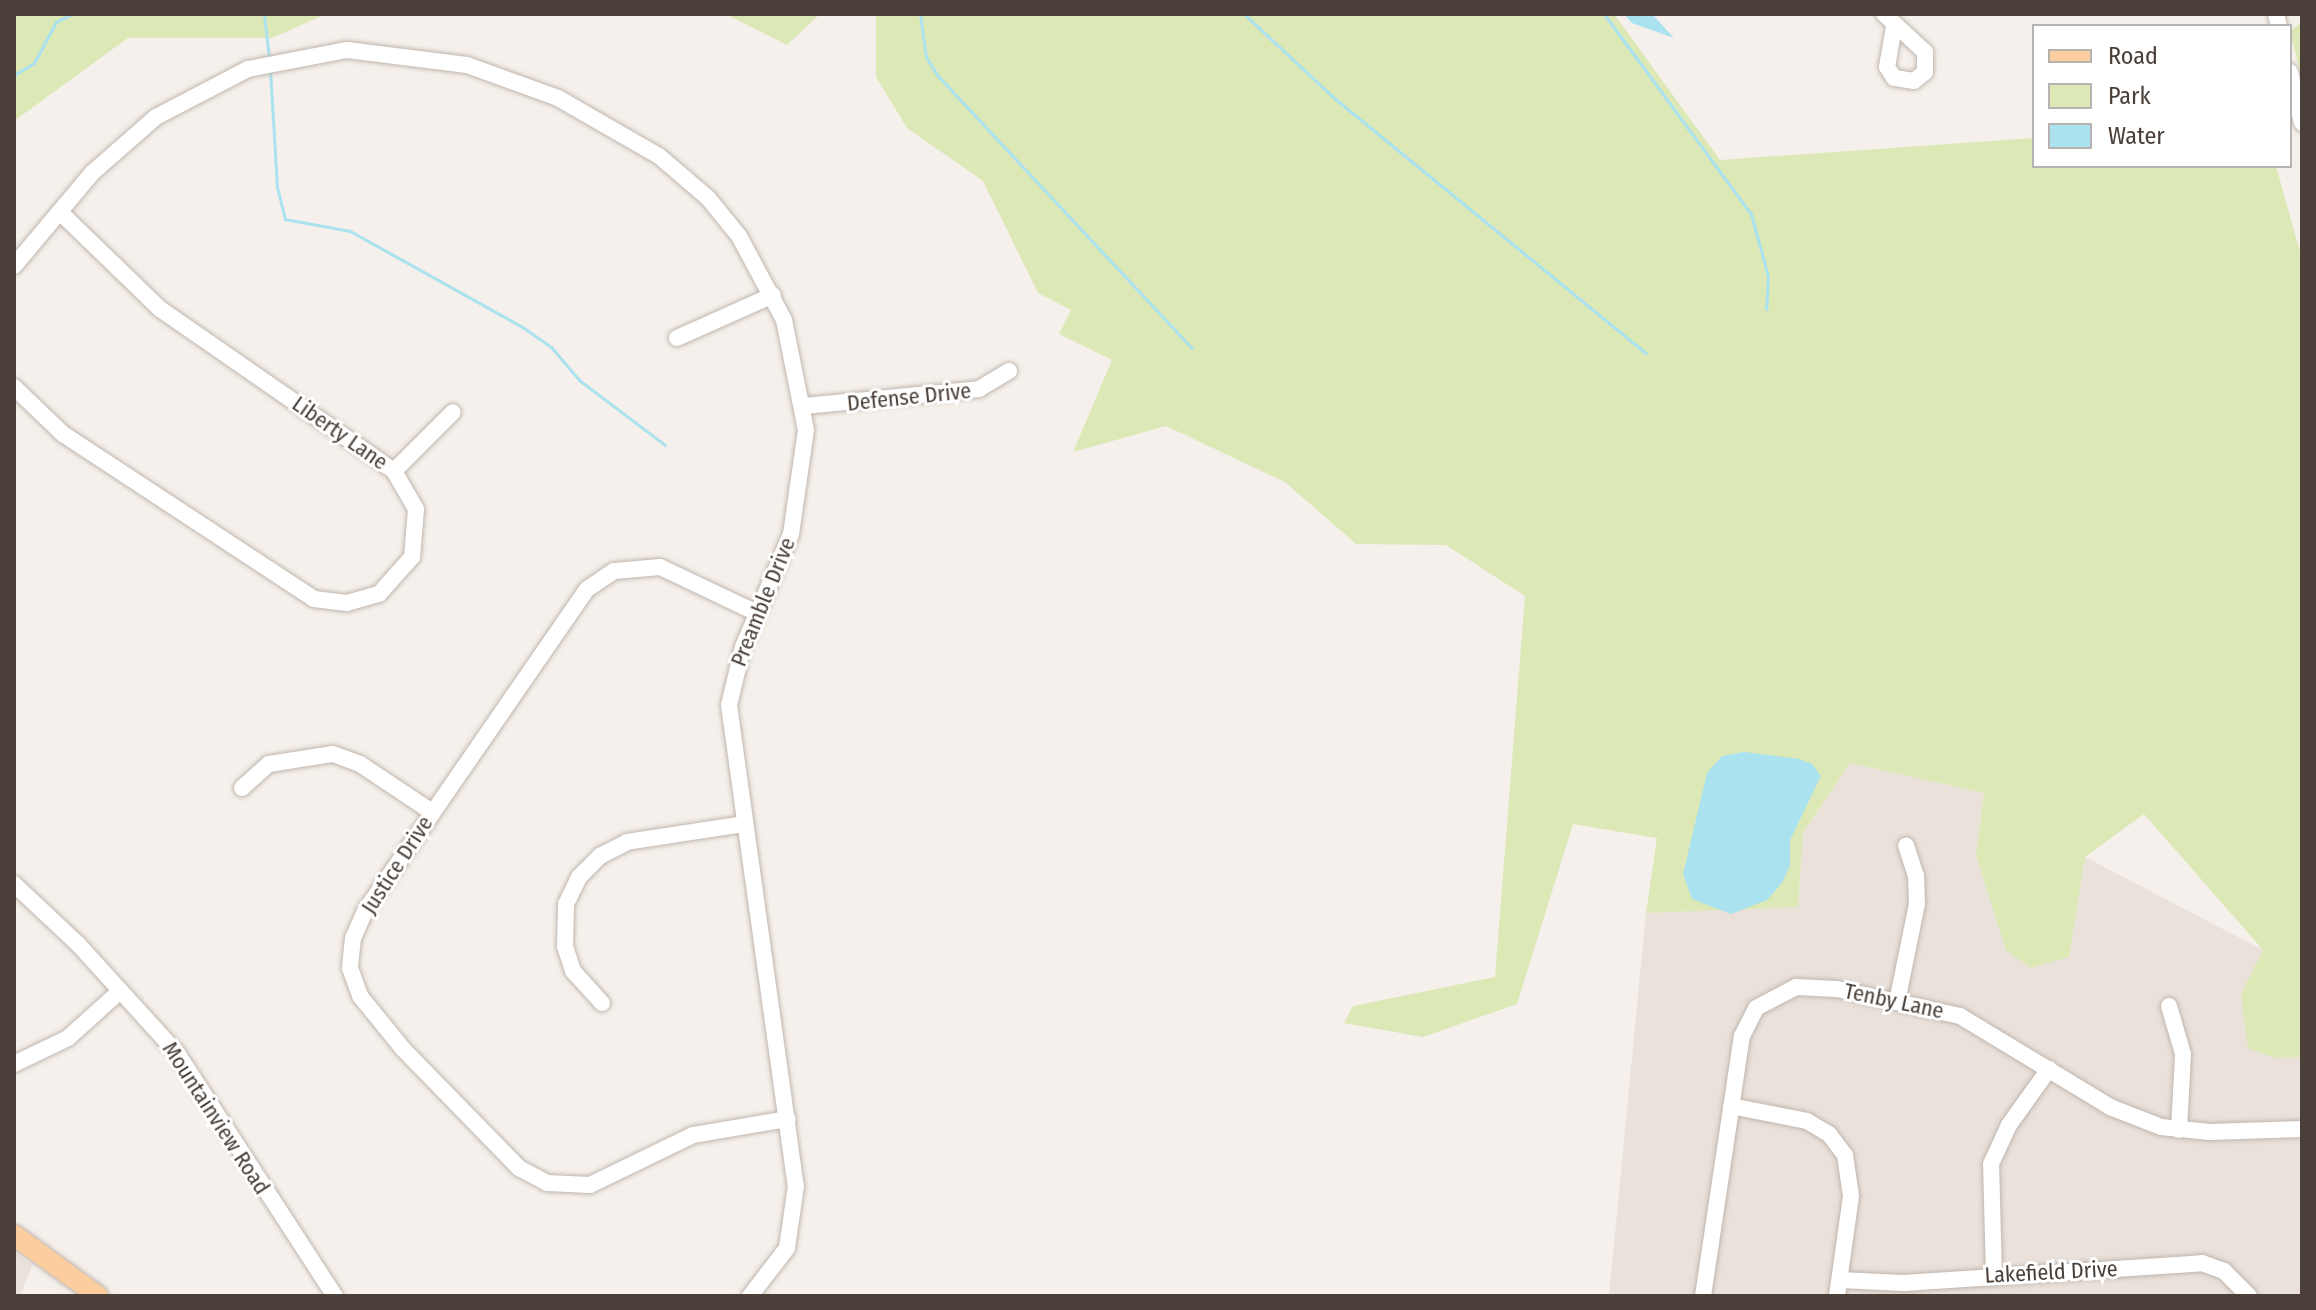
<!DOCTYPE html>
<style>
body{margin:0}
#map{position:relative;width:2316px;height:1310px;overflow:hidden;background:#f5f0eb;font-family:"Fira Sans Condensed",sans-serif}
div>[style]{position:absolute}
.residential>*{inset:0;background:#e9e1da}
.green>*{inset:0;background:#dce8b6}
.water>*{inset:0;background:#aae2ef}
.stream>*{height:3px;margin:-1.5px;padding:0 1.5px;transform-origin:1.5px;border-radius:1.5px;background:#aae2ef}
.roads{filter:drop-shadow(0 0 2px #c1b6ae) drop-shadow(0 0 2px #c1b6ae)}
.minor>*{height:16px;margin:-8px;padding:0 8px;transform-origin:8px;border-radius:8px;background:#fff}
.major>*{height:20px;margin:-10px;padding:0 10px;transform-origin:10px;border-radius:10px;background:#fccd9e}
span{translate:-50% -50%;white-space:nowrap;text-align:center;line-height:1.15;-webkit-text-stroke:6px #fff;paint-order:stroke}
.street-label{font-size:22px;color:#4a4039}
.frame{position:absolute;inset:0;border:16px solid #4a4039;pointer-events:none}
.legend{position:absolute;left:2032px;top:24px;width:260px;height:144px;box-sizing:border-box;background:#fff;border:2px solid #b7b3b0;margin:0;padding:10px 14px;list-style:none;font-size:24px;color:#4a4039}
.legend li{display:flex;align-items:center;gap:16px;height:40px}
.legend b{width:40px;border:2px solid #b7b3b0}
</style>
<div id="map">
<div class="residential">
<i style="clip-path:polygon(1850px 763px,1984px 793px,1976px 856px,2006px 950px,2069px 957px,2085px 857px,2263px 950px,2275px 1058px,2302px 1057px,2302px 1296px,1609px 1296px,1646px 913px,1798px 907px,1803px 834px)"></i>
<i style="clip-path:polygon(14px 1252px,32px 1265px,20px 1296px,14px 1296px)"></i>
</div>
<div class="green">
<i style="clip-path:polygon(14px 14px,326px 14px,272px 38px,128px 38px,14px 121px)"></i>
<i style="clip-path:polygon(725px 14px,820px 14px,787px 45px)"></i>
<i style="clip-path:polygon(876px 14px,1614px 14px,1720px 160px,2034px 138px,2034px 166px,2276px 166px,2302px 259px,2302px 1057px,2275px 1058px,2248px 1048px,2241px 994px,2263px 950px,2144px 814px,2085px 857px,2069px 957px,2031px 968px,2006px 950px,1976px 856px,1984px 793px,1850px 763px,1803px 833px,1798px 907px,1646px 913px,1657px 838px,1573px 824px,1517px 1004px,1423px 1037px,1344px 1023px,1353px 1006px,1495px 977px,1525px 596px,1446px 545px,1356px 544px,1285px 482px,1166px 426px,1073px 452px,1112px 360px,1059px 334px,1071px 310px,1038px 293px,983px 181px,907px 128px,876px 77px)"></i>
<i style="clip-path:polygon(2302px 22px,2302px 80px,2290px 31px)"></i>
</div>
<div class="water">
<i style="clip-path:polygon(1624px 14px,1652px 14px,1674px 38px,1632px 23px)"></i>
<i style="clip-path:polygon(1744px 752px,1799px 759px,1812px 764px,1821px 776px,1790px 840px,1790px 866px,1782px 883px,1767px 900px,1731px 914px,1692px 899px,1683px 874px,1707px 773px,1722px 756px)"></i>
</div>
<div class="stream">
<i style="left:264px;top:14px;width:44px;rotate:83.5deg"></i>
<i style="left:920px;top:14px;width:43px;rotate:82.1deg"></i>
<i style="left:926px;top:57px;width:22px;rotate:58deg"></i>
<i style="left:938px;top:76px;width:372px;rotate:47deg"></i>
<i style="left:1244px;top:14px;width:123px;rotate:43deg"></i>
<i style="left:1334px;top:98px;width:403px;rotate:39.3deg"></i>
<i style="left:1604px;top:14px;width:248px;rotate:53.7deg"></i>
<i style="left:1751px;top:214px;width:64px;rotate:74.7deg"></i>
<i style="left:1768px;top:276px;width:33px;rotate:93deg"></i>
<i style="left:270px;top:69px;width:118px;rotate:86.6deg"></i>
<i style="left:277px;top:187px;width:33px;rotate:76deg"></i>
<i style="left:285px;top:219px;width:66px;rotate:10.5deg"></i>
<i style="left:350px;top:231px;width:196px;rotate:29.1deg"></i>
<i style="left:521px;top:326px;width:38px;rotate:35deg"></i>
<i style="left:552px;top:348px;width:42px;rotate:49.8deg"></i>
<i style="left:579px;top:380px;width:108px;rotate:37.1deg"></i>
<i style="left:14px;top:75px;width:23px;rotate:-31deg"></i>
<i style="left:34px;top:63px;width:47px;rotate:-61.8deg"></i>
<i style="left:56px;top:22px;width:18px;rotate:-27deg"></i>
</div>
<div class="roads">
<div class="minor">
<i style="left:1884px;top:14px;width:56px;rotate:42.8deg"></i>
<i style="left:1925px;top:52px;width:20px;rotate:90deg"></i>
<i style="left:1925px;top:72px;width:14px;rotate:141deg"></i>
<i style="left:1914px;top:81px;width:20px;rotate:-171deg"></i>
<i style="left:1894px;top:78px;width:13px;rotate:-122deg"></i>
<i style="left:1887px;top:67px;width:41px;rotate:-80.1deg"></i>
<i style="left:2276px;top:14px;width:12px;rotate:76deg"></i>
<i style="left:2290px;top:72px;width:52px;rotate:76.8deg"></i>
<i style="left:14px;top:266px;width:121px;rotate:-50deg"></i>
<i style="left:92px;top:173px;width:85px;rotate:-41.2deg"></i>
<i style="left:156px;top:117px;width:104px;rotate:-27.6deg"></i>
<i style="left:248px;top:69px;width:101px;rotate:-10.9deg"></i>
<i style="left:347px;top:50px;width:121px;rotate:7.1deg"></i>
<i style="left:467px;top:65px;width:97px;rotate:19.9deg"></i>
<i style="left:558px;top:98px;width:116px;rotate:29.9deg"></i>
<i style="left:659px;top:156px;width:65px;rotate:40.6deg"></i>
<i style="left:708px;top:198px;width:49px;rotate:50.8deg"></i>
<i style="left:739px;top:236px;width:95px;rotate:61.8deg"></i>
<i style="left:784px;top:320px;width:112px;rotate:78.7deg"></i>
<i style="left:806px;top:430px;width:105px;rotate:98.2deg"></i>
<i style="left:791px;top:534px;width:123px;rotate:113deg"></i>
<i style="left:743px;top:647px;width:60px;rotate:103.6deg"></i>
<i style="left:729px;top:705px;width:486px;rotate:82.1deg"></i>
<i style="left:796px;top:1186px;width:63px;rotate:98.3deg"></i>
<i style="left:787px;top:1248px;width:61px;rotate:127.6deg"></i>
<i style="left:677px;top:338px;width:105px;rotate:-24.1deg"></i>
<i style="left:14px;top:387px;width:68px;rotate:43.8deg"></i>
<i style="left:63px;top:434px;width:300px;rotate:33.3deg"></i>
<i style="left:314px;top:599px;width:33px;rotate:7deg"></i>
<i style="left:347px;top:603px;width:33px;rotate:-16deg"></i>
<i style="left:379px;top:594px;width:50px;rotate:-48.3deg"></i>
<i style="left:412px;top:557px;width:48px;rotate:-85.2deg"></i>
<i style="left:416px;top:509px;width:44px;rotate:-120.1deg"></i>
<i style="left:394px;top:471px;width:286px;rotate:-145.3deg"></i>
<i style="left:159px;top:308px;width:138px;rotate:-135.9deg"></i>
<i style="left:804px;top:406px;width:176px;rotate:-5.5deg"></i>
<i style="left:979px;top:389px;width:35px;rotate:-31deg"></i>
<i style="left:394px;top:471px;width:83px;rotate:-45deg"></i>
<i style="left:757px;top:613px;width:107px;rotate:-154.6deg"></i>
<i style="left:660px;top:567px;width:46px;rotate:175deg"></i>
<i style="left:614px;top:571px;width:32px;rotate:146deg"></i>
<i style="left:587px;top:589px;width:389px;rotate:124.6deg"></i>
<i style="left:366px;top:909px;width:32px;rotate:114deg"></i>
<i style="left:353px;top:938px;width:30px;rotate:96deg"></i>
<i style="left:350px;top:968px;width:30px;rotate:70deg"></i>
<i style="left:360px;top:996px;width:68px;rotate:50.9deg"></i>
<i style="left:403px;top:1049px;width:166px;rotate:45.7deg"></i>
<i style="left:519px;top:1168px;width:32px;rotate:28deg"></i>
<i style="left:547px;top:1183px;width:43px;rotate:2.7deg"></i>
<i style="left:590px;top:1185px;width:114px;rotate:-25.9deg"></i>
<i style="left:693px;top:1135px;width:96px;rotate:-9.6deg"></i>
<i style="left:242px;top:788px;width:36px;rotate:-42deg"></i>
<i style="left:269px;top:764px;width:65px;rotate:-8.9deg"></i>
<i style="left:333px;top:754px;width:29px;rotate:20deg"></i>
<i style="left:360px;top:764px;width:87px;rotate:33.7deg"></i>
<i style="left:14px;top:884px;width:88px;rotate:43.2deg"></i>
<i style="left:78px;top:944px;width:147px;rotate:47.8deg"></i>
<i style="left:177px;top:1053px;width:290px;rotate:57deg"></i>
<i style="left:1897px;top:1002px;width:100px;rotate:-78.5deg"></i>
<i style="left:1917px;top:904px;width:28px;rotate:-92deg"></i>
<i style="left:1916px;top:876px;width:32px;rotate:-108deg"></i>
<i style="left:602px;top:1003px;width:43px;rotate:-132.2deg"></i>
<i style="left:573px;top:971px;width:26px;rotate:-108deg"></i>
<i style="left:565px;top:946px;width:42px;rotate:-88.6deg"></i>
<i style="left:566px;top:904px;width:30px;rotate:-64deg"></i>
<i style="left:579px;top:877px;width:30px;rotate:-45deg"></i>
<i style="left:600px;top:856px;width:30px;rotate:-27deg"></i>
<i style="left:627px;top:842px;width:118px;rotate:-8.7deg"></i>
<i style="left:2169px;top:1006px;width:50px;rotate:73.7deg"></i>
<i style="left:2183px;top:1054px;width:76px;rotate:93deg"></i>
<i style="left:14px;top:1064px;width:60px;rotate:-25.7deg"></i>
<i style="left:68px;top:1038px;width:70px;rotate:-42.1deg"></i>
<i style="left:1731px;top:1106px;width:77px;rotate:11.2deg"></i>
<i style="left:1807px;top:1121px;width:26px;rotate:31deg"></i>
<i style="left:1829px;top:1134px;width:26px;rotate:53deg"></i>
<i style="left:1845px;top:1155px;width:41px;rotate:81.7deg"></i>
<i style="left:1851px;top:1196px;width:101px;rotate:98deg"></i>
<i style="left:1994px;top:1276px;width:112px;rotate:-91.5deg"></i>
<i style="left:1991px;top:1164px;width:43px;rotate:-65.2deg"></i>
<i style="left:2009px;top:1125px;width:69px;rotate:-54.5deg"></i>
<i style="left:1840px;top:1280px;width:64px;rotate:2.7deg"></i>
<i style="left:1904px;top:1283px;width:299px;rotate:-3.8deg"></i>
<i style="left:2202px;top:1263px;width:23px;rotate:20deg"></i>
<i style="left:2224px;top:1271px;width:35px;rotate:45deg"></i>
<i style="left:1703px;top:1296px;width:263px;rotate:-81.5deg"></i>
<i style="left:1742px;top:1036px;width:31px;rotate:-63deg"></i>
<i style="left:1756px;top:1008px;width:45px;rotate:-27.7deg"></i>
<i style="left:1796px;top:987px;width:41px;rotate:2.8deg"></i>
<i style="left:1837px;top:989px;width:126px;rotate:12.4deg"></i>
<i style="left:1960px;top:1016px;width:175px;rotate:31.2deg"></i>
<i style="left:2110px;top:1107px;width:55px;rotate:21.4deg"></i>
<i style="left:2161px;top:1127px;width:49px;rotate:5.8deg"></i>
<i style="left:2210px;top:1132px;width:92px;rotate:-1.9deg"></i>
</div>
<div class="major">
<i style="left:14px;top:1235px;width:104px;rotate:36deg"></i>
</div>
</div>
<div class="street-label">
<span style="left:909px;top:397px;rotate:-6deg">Defense Drive</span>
<span style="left:340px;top:433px;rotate:35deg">Liberty Lane</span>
<span style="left:763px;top:602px;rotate:-68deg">Preamble Drive</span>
<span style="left:397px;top:865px;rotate:-57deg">Justice Drive</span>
<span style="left:1894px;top:1001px;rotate:12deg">Tenby Lane</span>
<span style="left:216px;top:1118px;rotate:57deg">Mountainview Road</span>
<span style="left:2051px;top:1272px;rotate:-3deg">Lakefield Drive</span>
</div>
<div class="frame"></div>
<ul class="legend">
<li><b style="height:10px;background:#fccd9e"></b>Road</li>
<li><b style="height:22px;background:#dce8b6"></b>Park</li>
<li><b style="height:22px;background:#aae2ef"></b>Water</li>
</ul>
</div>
